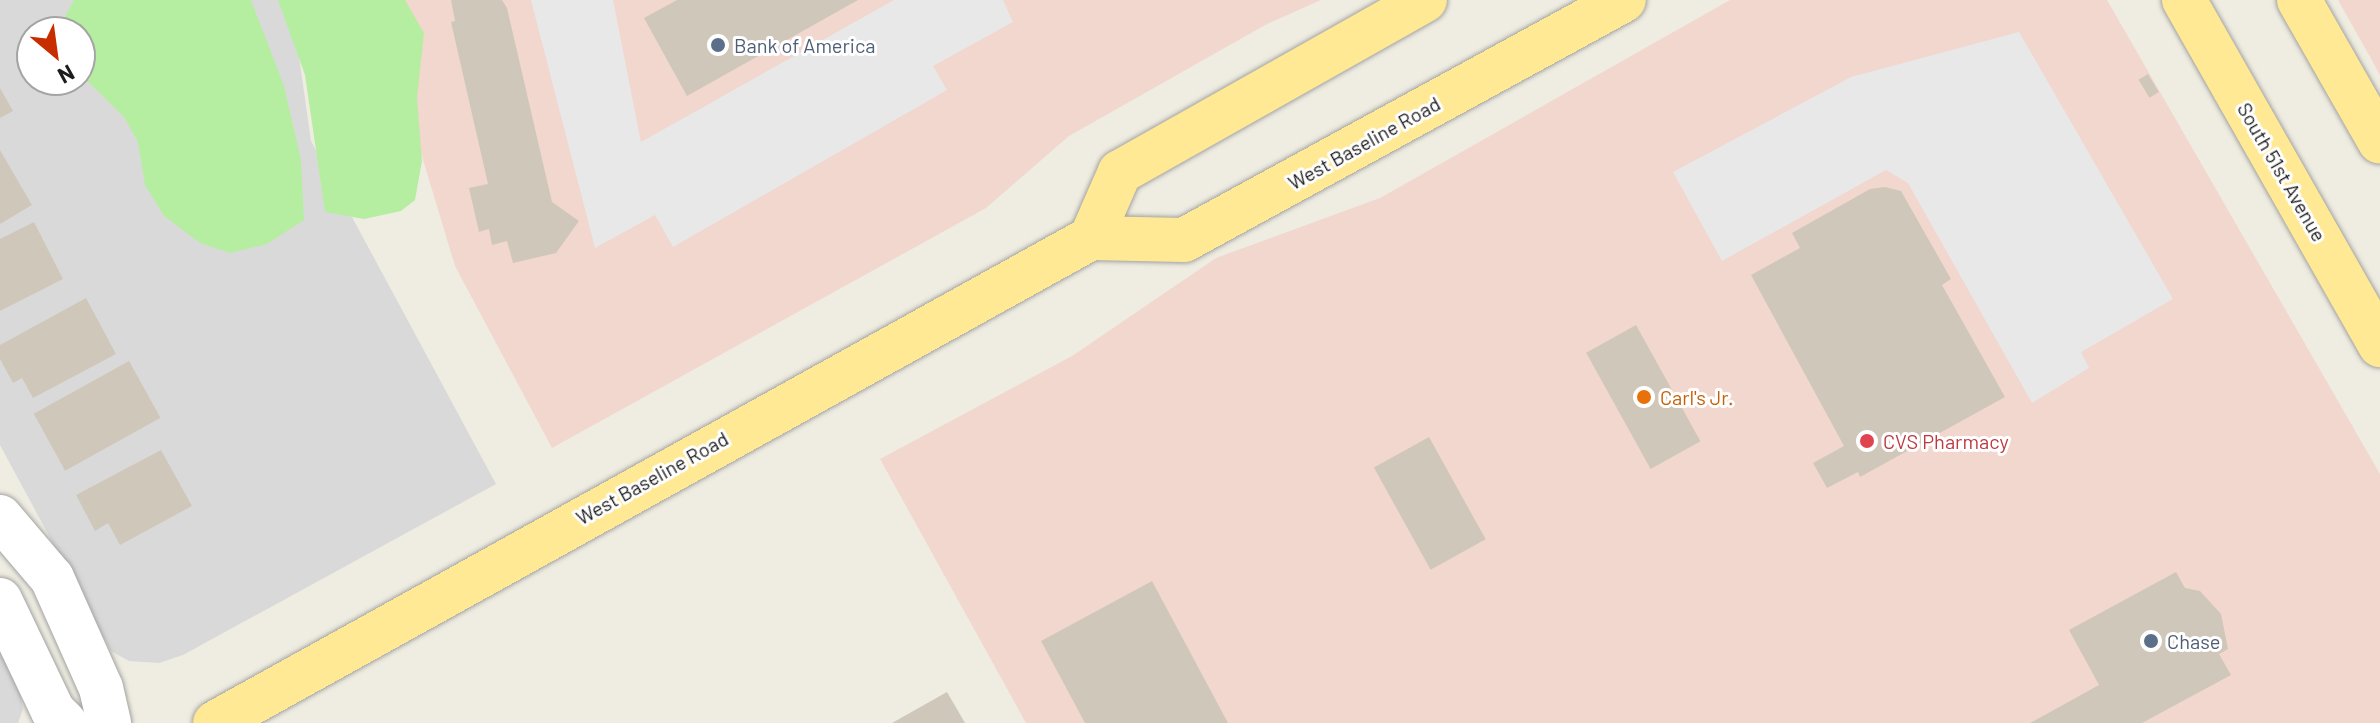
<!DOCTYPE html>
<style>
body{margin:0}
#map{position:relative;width:2380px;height:723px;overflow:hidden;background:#efede1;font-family:Barlow,sans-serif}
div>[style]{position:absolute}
.residential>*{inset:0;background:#dad9d9}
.commercial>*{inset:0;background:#f1d7ce}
.grass>*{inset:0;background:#b6eea1}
.parking>*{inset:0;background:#e8e8e8}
.building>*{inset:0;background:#cfc8ba;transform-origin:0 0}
.roads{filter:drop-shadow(0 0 2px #a3a3a3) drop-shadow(0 0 2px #a3a3a3)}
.minor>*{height:44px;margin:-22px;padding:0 22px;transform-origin:22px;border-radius:22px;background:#fff}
.major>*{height:44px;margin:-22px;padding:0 22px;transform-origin:22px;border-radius:22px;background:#ffe995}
.dots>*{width:22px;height:22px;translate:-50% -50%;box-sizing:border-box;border:4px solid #fff;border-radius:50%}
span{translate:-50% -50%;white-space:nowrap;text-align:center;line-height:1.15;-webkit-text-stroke:6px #fff;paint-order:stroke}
.service-label{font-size:20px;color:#4e5e75}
.left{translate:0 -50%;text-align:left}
.street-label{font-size:20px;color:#1c1c1c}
.food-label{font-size:20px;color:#c56008}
.health-label{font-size:20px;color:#be3a42}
.north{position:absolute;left:16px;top:16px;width:80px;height:80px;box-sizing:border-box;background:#fff;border:2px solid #a4a4a4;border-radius:50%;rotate:151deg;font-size:22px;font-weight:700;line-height:32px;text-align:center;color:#1c1c1c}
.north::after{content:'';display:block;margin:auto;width:28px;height:36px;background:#c82d00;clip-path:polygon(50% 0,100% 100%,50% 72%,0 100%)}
</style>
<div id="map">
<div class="residential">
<i style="clip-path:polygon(evenodd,0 0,291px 0,311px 141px,496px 484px,183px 655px,159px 663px,129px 661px,111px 651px,0 445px,0 0,32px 32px,80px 32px,80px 80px,32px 80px,32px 32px)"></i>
<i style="clip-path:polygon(0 646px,19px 686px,23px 709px,18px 723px,0 723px)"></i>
</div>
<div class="commercial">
<i style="clip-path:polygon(375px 0,1321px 0,1267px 24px,1069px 136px,986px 208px,552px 448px,455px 266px)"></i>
<i style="clip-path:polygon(1730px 0,2107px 0,2380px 474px,2380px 723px,1026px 723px,880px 459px,1072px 356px,1216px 258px,1380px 198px)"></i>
<i style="clip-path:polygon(2338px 0,2380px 0,2380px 75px,2369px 55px)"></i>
</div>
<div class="grass">
<i style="clip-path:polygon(74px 0,251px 0,284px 86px,301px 160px,304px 220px,267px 244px,230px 253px,200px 243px,164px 216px,145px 185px,138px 142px,124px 117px,80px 74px,80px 32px,63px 32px,61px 24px)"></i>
<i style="clip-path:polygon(278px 0,405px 0,424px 33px,417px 98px,422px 161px,415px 200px,401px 211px,364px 219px,325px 212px,305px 75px)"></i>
</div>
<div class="parking">
<i style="clip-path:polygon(531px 0,613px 0,641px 142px,894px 0,1003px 0,1013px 22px,933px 66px,947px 90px,673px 247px,655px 215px,595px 248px)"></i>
<i style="clip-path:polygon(2019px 32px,2173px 299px,2081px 352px,2089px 368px,2032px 403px,1908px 183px,1886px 170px,1722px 261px,1673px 172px,1851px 77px)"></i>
</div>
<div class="building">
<i style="clip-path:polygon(451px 0,502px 0,507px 8px,552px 202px,579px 221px,556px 253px,513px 263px,507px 241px,492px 245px,489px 229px,479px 232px,469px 188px,488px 184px,451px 22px,455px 21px)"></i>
<i style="clip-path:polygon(677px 0,858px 0,687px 96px,644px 18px)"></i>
<i style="left:2148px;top:74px;width:21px;height:11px;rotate:59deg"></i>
<i style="clip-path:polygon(0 88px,13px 111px,0 118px)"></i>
<i style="clip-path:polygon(0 150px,32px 205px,0 224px)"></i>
<i style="clip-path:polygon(1885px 187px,1901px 191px,1951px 279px,1942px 285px,2005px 397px,1860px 477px,1858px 472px,1827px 488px,1813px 463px,1844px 446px,1751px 275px,1800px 248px,1792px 233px,1870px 189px)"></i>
<i style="clip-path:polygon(34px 222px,63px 279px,0 311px,0 239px)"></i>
<i style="clip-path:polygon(86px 298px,116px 354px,33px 398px,22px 378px,13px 383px,0 359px,0 345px)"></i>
<i style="left:1636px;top:325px;width:133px;height:57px;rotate:61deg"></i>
<i style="left:129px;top:361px;width:65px;height:109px;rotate:61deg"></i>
<i style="left:1429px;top:437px;width:117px;height:63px;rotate:61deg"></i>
<i style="clip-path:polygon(161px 450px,192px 506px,120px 545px,108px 523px,95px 531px,76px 495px)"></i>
<i style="clip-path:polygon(2176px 572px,2185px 588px,2200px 591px,2221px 614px,2228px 649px,2219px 654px,2231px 675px,2142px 723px,2030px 723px,2099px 685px,2069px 630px)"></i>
<i style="clip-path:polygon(1152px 581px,1228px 723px,1085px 723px,1041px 641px)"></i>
<i style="clip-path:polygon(947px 692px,965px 723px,892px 723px)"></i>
</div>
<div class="roads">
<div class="minor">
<i style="left:0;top:517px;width:80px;rotate:49.6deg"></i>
<i style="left:52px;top:578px;width:120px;rotate:66deg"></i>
<i style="left:101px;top:688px;width:36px;rotate:77deg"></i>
<i style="left:0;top:600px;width:123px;rotate:64.5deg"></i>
<i style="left:53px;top:711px;width:17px;rotate:45deg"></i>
</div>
<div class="major">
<i style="left:2184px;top:0;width:397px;rotate:60.4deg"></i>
<i style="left:2299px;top:0;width:163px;rotate:60.3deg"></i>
<i style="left:1091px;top:238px;width:72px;rotate:-66.3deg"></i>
<i style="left:1120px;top:172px;width:350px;rotate:-29.4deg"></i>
<i style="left:215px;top:723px;width:1001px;rotate:-28.97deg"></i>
<i style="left:1091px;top:238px;width:93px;rotate:1.2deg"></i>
<i style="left:1184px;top:240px;width:501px;rotate:-28.61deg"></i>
</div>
</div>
<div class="dots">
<i style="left:718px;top:45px;background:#5c6f8a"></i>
<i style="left:1644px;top:397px;background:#e8710a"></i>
<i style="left:1867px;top:441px;background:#e0444e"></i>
<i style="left:2151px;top:641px;background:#5c6f8a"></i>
</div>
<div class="service-label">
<span class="left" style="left:734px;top:45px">Bank of America</span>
<span class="left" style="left:2167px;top:641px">Chase</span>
</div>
<div class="street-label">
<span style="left:1364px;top:143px;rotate:-29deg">West Baseline Road</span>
<span style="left:2282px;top:172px;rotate:60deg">South 51st Avenue</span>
<span style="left:652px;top:478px;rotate:-29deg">West Baseline Road</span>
</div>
<div class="food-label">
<span class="left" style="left:1660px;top:397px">Carl's Jr.</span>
</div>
<div class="health-label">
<span class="left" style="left:1883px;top:441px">CVS Pharmacy</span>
</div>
<div class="north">N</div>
</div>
